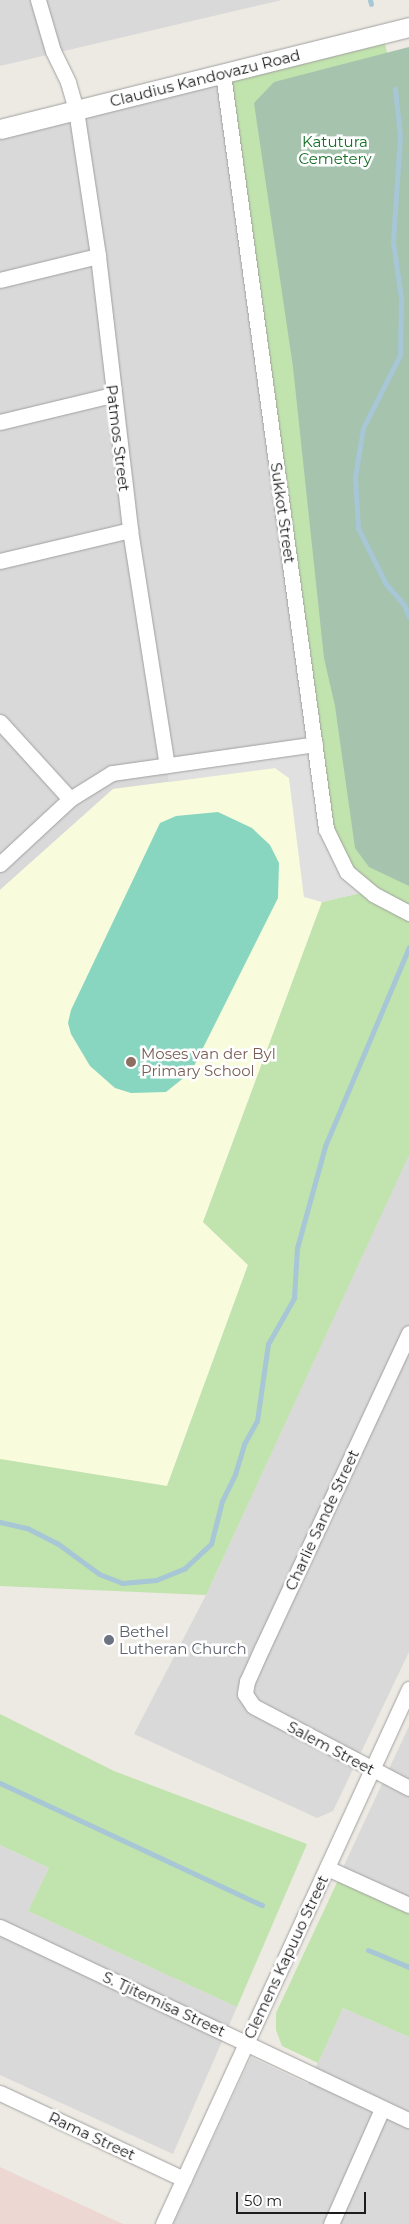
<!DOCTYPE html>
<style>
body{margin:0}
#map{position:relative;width:409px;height:2224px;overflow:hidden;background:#edeae3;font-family:Montserrat,sans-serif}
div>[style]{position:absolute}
.residential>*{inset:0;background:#dad9d9}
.commercial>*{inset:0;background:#ecd7d3}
.education>*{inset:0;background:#f8fcdd}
.grass>*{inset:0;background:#c1e3ad}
.cemetery>*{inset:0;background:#a6c3ae}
.pitch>*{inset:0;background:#88d5c0}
.parking>*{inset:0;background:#e0e0e0}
.stream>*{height:5px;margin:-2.5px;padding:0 2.5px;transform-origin:2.5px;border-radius:2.5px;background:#a7c6d6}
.roads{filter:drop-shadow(0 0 1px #a0a0a0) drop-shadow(0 0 1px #a0a0a0)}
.minor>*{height:15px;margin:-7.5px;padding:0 7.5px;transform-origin:7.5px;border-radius:7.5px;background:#fff}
.tertiary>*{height:19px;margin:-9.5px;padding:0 9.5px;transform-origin:9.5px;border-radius:9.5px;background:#fff}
.dots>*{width:14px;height:14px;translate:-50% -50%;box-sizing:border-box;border:2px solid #fff;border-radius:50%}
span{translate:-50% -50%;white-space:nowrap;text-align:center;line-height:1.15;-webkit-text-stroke:5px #fff;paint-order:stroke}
.street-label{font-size:15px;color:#1c1c1c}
.park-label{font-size:15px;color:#156f27}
.education-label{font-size:15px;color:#785e54}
.left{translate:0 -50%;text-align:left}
.worship-label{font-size:15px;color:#5b616d}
.scale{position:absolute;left:236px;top:2192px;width:130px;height:22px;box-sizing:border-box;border:2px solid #1c1c1c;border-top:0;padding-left:6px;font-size:15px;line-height:18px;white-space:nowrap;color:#1c1c1c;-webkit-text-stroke:4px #fff;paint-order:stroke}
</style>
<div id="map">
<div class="residential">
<i style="clip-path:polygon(0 0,282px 0,0 66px)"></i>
<i style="clip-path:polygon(223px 74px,315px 744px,167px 765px,169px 782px,113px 789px,0 890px,0 129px)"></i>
<i style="clip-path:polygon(409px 1154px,409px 1652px,333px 1811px,317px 1818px,134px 1734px,206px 1595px)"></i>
<i style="clip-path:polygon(409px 1726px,409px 1904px,340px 1874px)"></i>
<i style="clip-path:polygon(0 1845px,49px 1868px,28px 1911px,237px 2007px,173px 2154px,0 2075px)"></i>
<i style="clip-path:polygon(343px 2008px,409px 2037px,409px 2224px,173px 2224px,251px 2057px,308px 2084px)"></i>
</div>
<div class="commercial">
<i style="clip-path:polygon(0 2167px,123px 2224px,0 2224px)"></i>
</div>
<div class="education">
<i style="clip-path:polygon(275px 768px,289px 778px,304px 896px,322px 902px,203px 1222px,248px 1265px,167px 1486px,0 1459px,0 890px,113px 789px)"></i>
</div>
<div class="grass">
<i style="clip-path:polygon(383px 34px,395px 89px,409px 617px,409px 1155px,206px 1595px,0 1586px,0 1459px,167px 1486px,248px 1265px,203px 1222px,322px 902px,369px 891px,334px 850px,223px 74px)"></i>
<i style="clip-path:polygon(0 1714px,114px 1771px,307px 1844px,237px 2007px,28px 1911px,49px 1868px,0 1845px)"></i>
<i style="clip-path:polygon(341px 1874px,409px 1905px,409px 2037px,343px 2008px,318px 2063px,282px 2046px,276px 2030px,276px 2013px)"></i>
</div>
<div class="cemetery">
<i style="clip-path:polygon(409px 47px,409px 886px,369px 867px,355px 848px,335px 706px,324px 658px,293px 367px,254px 103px,274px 82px)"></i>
</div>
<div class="pitch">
<i style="clip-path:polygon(218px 812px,252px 828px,270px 845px,279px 863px,278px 898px,191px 1072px,166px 1092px,131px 1093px,115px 1088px,90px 1066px,71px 1034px,68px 1023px,71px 1010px,160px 823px,176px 816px)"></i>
</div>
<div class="parking">
<i style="clip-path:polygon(315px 744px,326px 829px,369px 891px,322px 902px,304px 897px,289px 778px,275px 768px,169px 782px,167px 765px)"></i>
</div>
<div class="stream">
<i style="left:370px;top:0;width:4px;rotate:76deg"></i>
<i style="left:395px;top:89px;width:47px;rotate:83.9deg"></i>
<i style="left:400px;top:136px;width:106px;rotate:93.8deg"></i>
<i style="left:393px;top:242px;width:57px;rotate:81.9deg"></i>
<i style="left:401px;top:298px;width:57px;rotate:91deg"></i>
<i style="left:400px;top:355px;width:82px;rotate:116.9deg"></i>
<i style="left:363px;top:428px;width:50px;rotate:99.3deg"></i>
<i style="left:355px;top:477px;width:51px;rotate:86.6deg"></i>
<i style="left:358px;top:528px;width:63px;rotate:63.4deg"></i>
<i style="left:386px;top:584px;width:28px;rotate:49deg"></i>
<i style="left:404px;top:605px;width:13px;rotate:67deg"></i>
<i style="left:0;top:1522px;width:28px;rotate:13deg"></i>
<i style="left:27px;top:1528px;width:34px;rotate:27deg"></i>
<i style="left:57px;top:1543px;width:52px;rotate:36.4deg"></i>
<i style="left:99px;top:1574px;width:25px;rotate:21deg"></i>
<i style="left:122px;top:1583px;width:34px;rotate:-5deg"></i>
<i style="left:156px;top:1580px;width:31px;rotate:-22deg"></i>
<i style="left:185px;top:1568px;width:35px;rotate:-43deg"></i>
<i style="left:211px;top:1544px;width:44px;rotate:-75.7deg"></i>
<i style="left:222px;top:1501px;width:30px;rotate:-64deg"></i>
<i style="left:235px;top:1474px;width:31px;rotate:-73deg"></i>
<i style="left:244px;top:1444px;width:26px;rotate:-61deg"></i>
<i style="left:257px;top:1421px;width:78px;rotate:-81.9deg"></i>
<i style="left:268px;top:1344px;width:53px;rotate:-60.5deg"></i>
<i style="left:294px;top:1298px;width:50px;rotate:-86.6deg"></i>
<i style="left:297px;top:1248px;width:106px;rotate:-74.6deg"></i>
<i style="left:325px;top:1146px;width:216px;rotate:-67.1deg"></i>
<i style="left:0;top:1783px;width:289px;rotate:25deg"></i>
<i style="left:368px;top:1950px;width:44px;rotate:22.5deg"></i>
</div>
<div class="roads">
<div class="minor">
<i style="left:38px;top:0;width:53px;rotate:73.6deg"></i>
<i style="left:53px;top:51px;width:34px;rotate:64deg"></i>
<i style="left:68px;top:82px;width:29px;rotate:74deg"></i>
<i style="left:76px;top:110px;width:148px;rotate:81.4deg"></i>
<i style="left:98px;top:256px;width:276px;rotate:83.3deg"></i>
<i style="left:130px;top:530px;width:238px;rotate:81.1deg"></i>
<i style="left:223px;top:74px;width:762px;rotate:82.23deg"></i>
<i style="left:326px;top:829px;width:48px;rotate:64deg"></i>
<i style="left:347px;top:872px;width:34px;rotate:40deg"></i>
<i style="left:373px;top:894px;width:41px;rotate:27.8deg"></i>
<i style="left:0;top:280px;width:101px;rotate:-13.8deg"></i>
<i style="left:0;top:422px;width:115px;rotate:-13.6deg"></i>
<i style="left:0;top:561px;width:134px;rotate:-13.4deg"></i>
<i style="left:0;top:722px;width:104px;rotate:47.7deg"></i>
<i style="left:0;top:864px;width:96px;rotate:-42.9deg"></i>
<i style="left:70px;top:799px;width:49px;rotate:-31.8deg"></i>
<i style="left:112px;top:773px;width:205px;rotate:-8.1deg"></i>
<i style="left:409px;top:1333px;width:348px;rotate:115deg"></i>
<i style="left:262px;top:1648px;width:36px;rotate:114deg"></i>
<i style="left:247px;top:1681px;width:13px;rotate:99deg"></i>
<i style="left:245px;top:1694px;width:14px;rotate:56deg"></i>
<i style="left:253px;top:1706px;width:176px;rotate:27.7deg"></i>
<i style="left:327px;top:1868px;width:90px;rotate:24.3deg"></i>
<i style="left:0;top:1927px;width:452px;rotate:25.3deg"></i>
<i style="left:0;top:2093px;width:203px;rotate:25.1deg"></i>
<i style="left:163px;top:2224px;width:589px;rotate:-65.31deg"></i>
<i style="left:331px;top:2224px;width:126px;rotate:-66.1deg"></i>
</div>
<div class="tertiary">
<i style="left:0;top:129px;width:422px;rotate:-14deg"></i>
</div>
</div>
<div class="dots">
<i style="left:131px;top:1062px;background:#8d6e63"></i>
<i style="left:109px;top:1640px;background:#6b7280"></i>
</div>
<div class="street-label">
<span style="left:205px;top:78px;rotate:-14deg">Claudius Kandovazu Road</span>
<span style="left:118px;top:438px;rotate:83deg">Patmos Street</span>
<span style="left:283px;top:513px;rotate:82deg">Sukkot Street</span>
<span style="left:322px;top:1520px;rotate:-65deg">Charlie Sande Street</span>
<span style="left:331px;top:1748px;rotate:28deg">Salem Street</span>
<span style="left:286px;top:1957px;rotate:-65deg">Clemens Kapuuo Street</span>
<span style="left:164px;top:2004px;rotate:25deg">S. Tjitemisa Street</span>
<span style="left:92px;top:2136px;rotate:25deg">Rama Street</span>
</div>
<div class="park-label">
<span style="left:335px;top:150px">Katutura<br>Cemetery</span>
</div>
<div class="education-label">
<span class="left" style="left:141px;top:1062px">Moses van der Byl<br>Primary School</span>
</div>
<div class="worship-label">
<span class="left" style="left:119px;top:1640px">Bethel<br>Lutheran Church</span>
</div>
<div class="scale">50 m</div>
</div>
